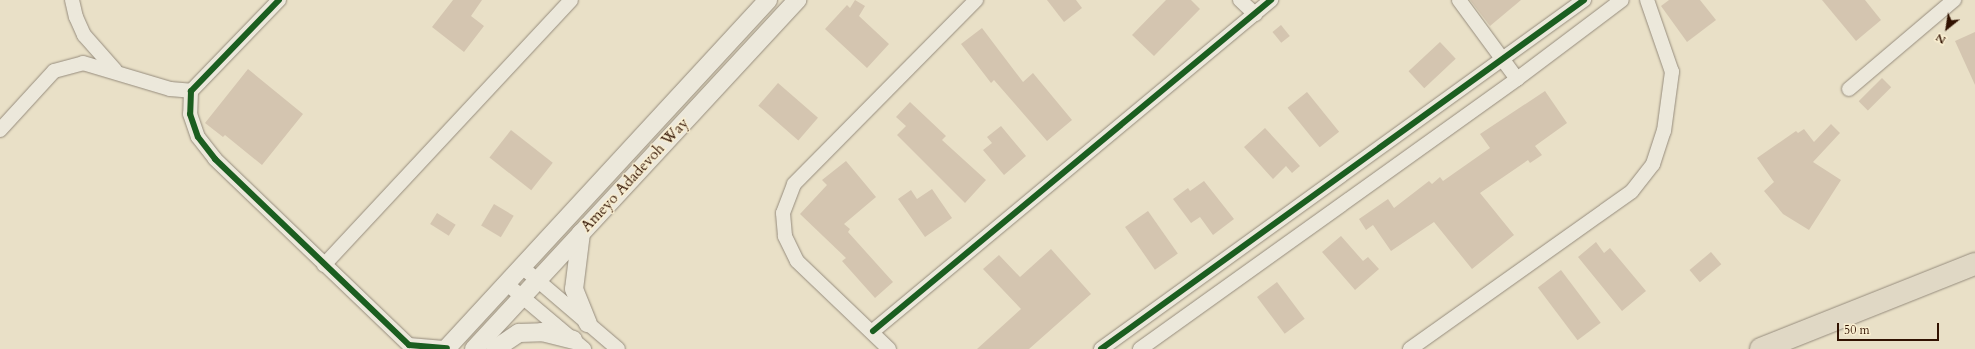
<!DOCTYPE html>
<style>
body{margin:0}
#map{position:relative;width:1975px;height:349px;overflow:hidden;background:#e9e0c7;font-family:Cardo,serif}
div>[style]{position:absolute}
.building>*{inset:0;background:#d4c5b0;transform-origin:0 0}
.roads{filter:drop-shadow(0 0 1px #968c7d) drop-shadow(0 0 1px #968c7d)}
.minor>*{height:14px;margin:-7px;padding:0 7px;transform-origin:7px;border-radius:7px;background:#ece8db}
.tertiary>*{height:18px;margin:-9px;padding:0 9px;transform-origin:9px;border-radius:9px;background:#ece8db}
.primary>*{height:22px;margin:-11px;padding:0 11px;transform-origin:11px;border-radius:11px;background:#e0d8c5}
.cycleway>*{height:6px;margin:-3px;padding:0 3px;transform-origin:3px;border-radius:3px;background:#1b5e20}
span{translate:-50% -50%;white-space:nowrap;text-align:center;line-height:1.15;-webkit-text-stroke:3px #faefd1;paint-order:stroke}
.street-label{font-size:15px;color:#311201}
.north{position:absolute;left:1927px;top:8px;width:40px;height:40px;-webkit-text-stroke:3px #faefd1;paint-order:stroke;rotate:210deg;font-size:11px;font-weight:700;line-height:16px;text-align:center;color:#311201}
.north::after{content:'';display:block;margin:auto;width:14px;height:18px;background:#311201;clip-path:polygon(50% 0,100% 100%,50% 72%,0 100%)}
.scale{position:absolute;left:1837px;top:323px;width:102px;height:18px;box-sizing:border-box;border:2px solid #311201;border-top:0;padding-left:5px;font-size:12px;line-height:14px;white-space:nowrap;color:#311201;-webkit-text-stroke:3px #faefd1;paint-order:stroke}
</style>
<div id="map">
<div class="building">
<i style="clip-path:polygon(453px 0,482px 0,471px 16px,484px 26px,464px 52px,432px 27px)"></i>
<i style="clip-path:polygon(855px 0,865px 6px,859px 16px,889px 44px,867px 68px,825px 29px,847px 5px,850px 8px)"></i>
<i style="clip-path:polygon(1047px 0,1076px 0,1082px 8px,1064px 22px)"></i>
<i style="clip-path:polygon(1166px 0,1191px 0,1200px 9px,1154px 56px,1132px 35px)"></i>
<i style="clip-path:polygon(1470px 0,1521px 0,1490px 26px)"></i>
<i style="clip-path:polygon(1669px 0,1700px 0,1716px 20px,1687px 42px,1661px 6px)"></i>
<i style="clip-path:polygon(1822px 0,1865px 0,1881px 20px,1856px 41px)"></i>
<i style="left:1281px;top:25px;width:14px;height:11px;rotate:51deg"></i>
<i style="clip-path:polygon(982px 28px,1023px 82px,1033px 73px,1072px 120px,1047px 141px,994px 80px,991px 83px,961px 44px)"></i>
<i style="clip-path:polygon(1975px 32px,1975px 85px,1955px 41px)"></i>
<i style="left:1440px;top:42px;width:23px;height:43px;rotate:47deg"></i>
<i style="clip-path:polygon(248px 69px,303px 114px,262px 165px,225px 135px,223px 137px,205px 123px)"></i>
<i style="left:1882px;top:78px;width:13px;height:33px;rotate:45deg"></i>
<i style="left:778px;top:83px;width:53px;height:30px;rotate:41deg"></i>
<i style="clip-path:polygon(1545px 91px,1567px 123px,1535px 146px,1542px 155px,1530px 163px,1528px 160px,1480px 193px,1514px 235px,1472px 269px,1434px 222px,1391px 251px,1373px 225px,1366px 230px,1359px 219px,1388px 199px,1394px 208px,1429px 181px,1432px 184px,1440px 177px,1443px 181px,1490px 148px,1480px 134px)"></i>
<i style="left:1307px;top:92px;width:51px;height:25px;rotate:51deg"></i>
<i style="clip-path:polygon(910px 102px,946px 136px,942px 140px,986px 180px,965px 203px,897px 135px,906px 126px,896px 117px)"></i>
<i style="clip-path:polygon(1831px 124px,1840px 133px,1813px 162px,1841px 180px,1809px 230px,1783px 214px,1764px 191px,1774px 182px,1757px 158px,1796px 131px,1798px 133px,1804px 129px,1814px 142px)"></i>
<i style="clip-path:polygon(1001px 126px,1026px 156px,1004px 175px,983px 150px,992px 143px,987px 137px)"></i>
<i style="clip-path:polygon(1265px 128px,1300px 166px,1292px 173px,1286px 166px,1273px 179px,1244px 147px)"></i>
<i style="left:511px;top:130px;width:53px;height:35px;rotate:38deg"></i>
<i style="clip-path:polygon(846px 161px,876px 197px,844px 224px,850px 229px,848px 232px,893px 282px,875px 298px,842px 261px,846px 258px,800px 214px,827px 185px,822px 180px)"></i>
<i style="clip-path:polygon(1204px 181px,1234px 219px,1213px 235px,1200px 217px,1191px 223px,1173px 199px,1188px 188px,1190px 191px)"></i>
<i style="clip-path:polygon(932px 189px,952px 218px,925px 237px,898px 199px,911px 190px,917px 199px)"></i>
<i style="left:494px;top:204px;width:23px;height:25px;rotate:31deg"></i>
<i style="left:1148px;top:211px;width:52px;height:28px;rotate:55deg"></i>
<i style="left:437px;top:213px;width:22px;height:13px;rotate:32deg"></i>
<i style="clip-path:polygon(1341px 236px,1363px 261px,1368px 257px,1379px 269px,1355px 290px,1322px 252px)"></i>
<i style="clip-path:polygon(1596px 242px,1604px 253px,1610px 248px,1646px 291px,1622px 311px,1578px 257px)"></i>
<i style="clip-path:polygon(1051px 249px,1091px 294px,1029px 349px,977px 349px,1021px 309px,983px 269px,999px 255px,1020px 277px)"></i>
<i style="left:1711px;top:252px;width:16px;height:28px;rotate:50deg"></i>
<i style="left:1561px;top:270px;width:66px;height:29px;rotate:53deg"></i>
<i style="left:1277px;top:282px;width:46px;height:25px;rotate:53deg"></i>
</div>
<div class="roads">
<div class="minor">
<i style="left:72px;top:0;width:17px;rotate:77deg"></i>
<i style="left:76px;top:17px;width:20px;rotate:66deg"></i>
<i style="left:84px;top:35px;width:47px;rotate:48.5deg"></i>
<i style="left:279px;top:0;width:127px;rotate:134deg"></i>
<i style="left:191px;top:91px;width:23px;rotate:92deg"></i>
<i style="left:190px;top:114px;width:24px;rotate:71deg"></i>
<i style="left:198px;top:137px;width:28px;rotate:52deg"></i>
<i style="left:215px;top:159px;width:269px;rotate:43.8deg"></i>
<i style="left:409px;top:345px;width:38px;rotate:5deg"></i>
<i style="left:1240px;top:0;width:21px;rotate:43deg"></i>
<i style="left:1459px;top:0;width:98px;rotate:53.7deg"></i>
<i style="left:1849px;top:89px;width:138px;rotate:-40.3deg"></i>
<i style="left:0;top:130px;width:80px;rotate:-47.5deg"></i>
<i style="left:54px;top:71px;width:30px;rotate:-15deg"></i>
<i style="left:83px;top:63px;width:91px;rotate:16.6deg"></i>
<i style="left:170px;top:89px;width:21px;rotate:5deg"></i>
<i style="left:324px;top:265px;width:362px;rotate:-47deg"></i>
<i style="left:522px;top:267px;width:126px;rotate:40.5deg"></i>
<i style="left:507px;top:284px;width:101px;rotate:40.2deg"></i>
<i style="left:873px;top:331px;width:518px;rotate:-39.75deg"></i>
<i style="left:889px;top:349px;width:127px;rotate:-136.3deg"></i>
<i style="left:797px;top:261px;width:28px;rotate:-116deg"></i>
<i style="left:785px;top:236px;width:23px;rotate:-95deg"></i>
<i style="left:783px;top:213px;width:31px;rotate:-69deg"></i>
<i style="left:794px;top:184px;width:259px;rotate:-45.3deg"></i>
<i style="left:1101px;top:349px;width:596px;rotate:-35.85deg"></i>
<i style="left:1140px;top:349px;width:464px;rotate:-35.6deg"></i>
<i style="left:1517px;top:79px;width:131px;rotate:-37deg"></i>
<i style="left:1410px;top:349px;width:272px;rotate:-35.4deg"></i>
<i style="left:1632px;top:191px;width:34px;rotate:-52deg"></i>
<i style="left:1653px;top:164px;width:35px;rotate:-72deg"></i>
<i style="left:1664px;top:131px;width:60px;rotate:-82.3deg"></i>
<i style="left:1672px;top:72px;width:76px;rotate:-109.1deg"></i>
</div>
<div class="tertiary">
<i style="left:581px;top:233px;width:56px;rotate:97.1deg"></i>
<i style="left:574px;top:289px;width:37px;rotate:68deg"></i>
<i style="left:446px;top:349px;width:475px;rotate:-47.3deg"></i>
<i style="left:474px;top:349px;width:476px;rotate:-47.2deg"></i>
<i style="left:495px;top:349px;width:29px;rotate:-34deg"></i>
<i style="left:519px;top:333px;width:23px;rotate:-2deg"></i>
<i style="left:542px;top:332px;width:32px;rotate:14deg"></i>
</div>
<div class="primary">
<i style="left:1761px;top:349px;width:230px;rotate:-21.7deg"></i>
</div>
</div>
<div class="cycleway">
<i style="left:279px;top:0;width:127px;rotate:134deg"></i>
<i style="left:191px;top:91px;width:23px;rotate:92deg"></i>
<i style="left:190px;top:114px;width:24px;rotate:71deg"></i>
<i style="left:198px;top:137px;width:28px;rotate:52deg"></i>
<i style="left:215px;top:159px;width:269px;rotate:43.8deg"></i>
<i style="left:409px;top:345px;width:38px;rotate:5deg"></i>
<i style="left:873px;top:331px;width:518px;rotate:-39.75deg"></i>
<i style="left:1101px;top:349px;width:596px;rotate:-35.85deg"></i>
</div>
<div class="street-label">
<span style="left:635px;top:175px;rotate:-47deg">Ameyo Adadevoh Way</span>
</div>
<div class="north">N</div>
<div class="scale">50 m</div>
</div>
